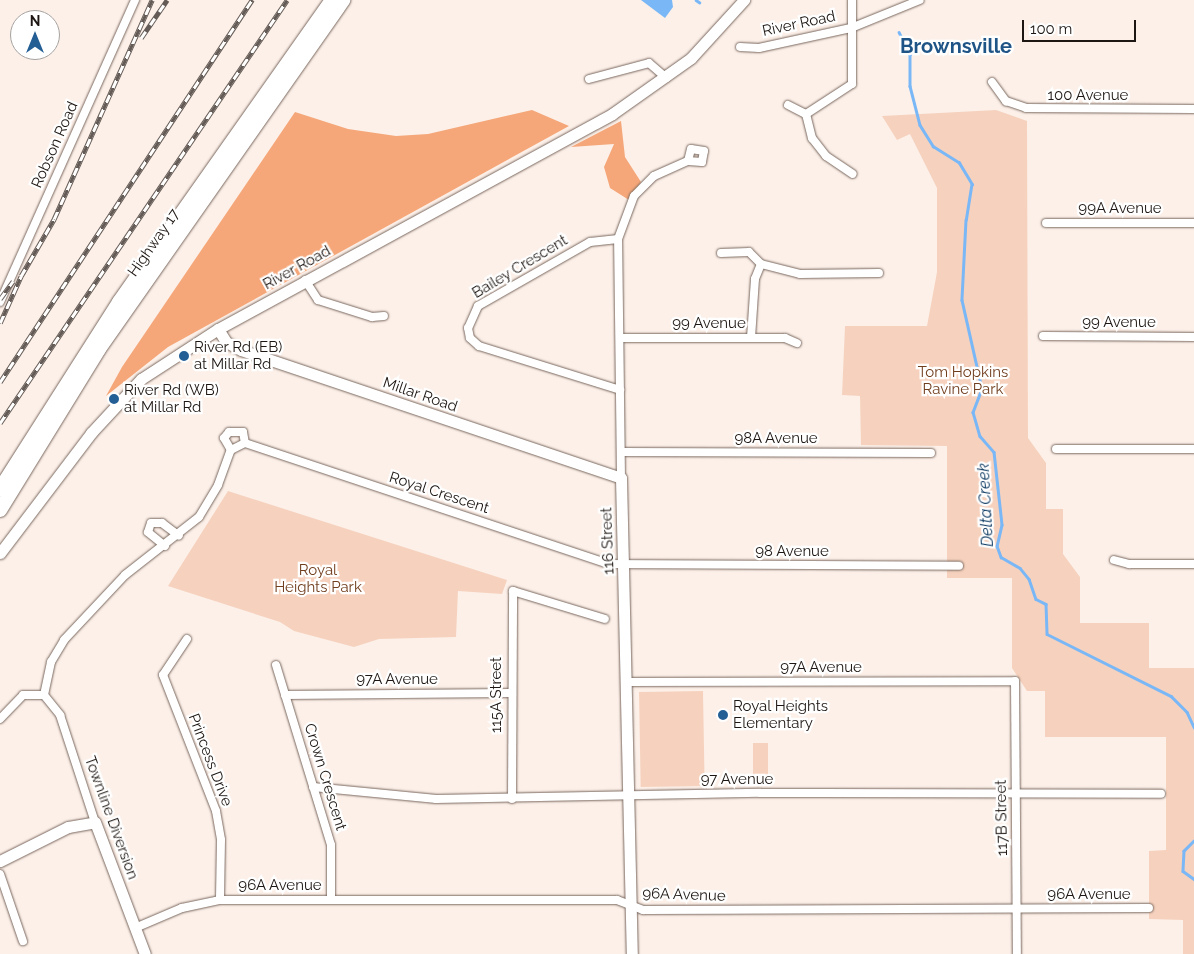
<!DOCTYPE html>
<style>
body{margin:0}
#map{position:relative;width:1194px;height:954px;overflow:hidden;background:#fcf0e9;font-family:Raleway,sans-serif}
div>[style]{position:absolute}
.green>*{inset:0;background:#f6d2be;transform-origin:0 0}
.forest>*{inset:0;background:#f5a779}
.water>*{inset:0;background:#7ab7f6}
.stream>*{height:2.5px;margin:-1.25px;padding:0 1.25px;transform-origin:1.25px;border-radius:1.25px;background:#7ab7f6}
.roads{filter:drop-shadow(0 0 1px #79675d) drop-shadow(0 0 1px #79675d)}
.street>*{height:8px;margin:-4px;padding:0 4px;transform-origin:4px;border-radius:4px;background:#fff}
.secondary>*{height:11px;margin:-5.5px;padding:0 5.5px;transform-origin:5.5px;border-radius:5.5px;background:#fff}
.highway>*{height:14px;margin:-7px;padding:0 7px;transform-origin:7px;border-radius:7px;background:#fff}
.rail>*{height:4.5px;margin-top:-2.25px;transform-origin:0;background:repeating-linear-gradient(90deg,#fff 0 8px,#645b56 0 16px);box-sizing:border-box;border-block:1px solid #645b56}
.dots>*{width:14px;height:14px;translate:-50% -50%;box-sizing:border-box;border:2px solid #fff;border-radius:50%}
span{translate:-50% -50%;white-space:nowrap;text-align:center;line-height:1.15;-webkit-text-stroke:4.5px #fff;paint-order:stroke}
.street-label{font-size:15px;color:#1d1612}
.poi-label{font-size:15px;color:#1d1612}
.left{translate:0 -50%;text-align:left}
.park-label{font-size:15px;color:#713e1e}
.water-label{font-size:16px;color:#0a375f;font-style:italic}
.district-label{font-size:20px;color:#1f5486;font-weight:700}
.north{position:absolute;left:10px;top:10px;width:50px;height:50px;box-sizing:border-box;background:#fff;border:1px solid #a5a2a0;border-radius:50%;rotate:0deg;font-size:14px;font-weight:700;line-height:20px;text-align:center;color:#1d1612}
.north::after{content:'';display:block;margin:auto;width:18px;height:22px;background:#235e95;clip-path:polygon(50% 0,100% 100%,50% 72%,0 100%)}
.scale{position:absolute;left:1022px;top:20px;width:114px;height:22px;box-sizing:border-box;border:2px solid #1d1612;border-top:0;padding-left:6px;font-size:15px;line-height:18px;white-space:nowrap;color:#1d1612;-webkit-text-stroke:4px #fff;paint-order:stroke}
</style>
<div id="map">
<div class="green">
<i style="clip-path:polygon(996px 110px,1027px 121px,1028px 438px,1046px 463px,1046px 509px,1063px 509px,1063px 554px,1080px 577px,1080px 623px,1149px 623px,1149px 668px,1194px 668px,1194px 954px,1183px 954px,1183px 920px,1149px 919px,1149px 851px,1166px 850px,1166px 737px,1045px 737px,1045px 691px,1027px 691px,1012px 668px,1012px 578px,947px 578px,947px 446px,861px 445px,860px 396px,842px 395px,845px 326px,927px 326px,937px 272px,937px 188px,910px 134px,897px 140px,882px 116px)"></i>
<i style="clip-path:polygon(228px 491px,507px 580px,502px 594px,458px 591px,456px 637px,379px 639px,354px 647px,294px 631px,280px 622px,168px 586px)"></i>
<i style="left:703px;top:691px;width:95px;height:64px;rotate:89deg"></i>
<i style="left:753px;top:743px;width:15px;height:32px"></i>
</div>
<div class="forest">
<i style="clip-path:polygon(532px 110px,569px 126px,168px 347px,106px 396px,122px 367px,295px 112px,348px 129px,396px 136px,428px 134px)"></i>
<i style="clip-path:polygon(621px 121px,625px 157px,641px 182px,629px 200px,610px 188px,604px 167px,614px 144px,571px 147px)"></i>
</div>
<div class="water">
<i style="clip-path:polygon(641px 0,672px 0,673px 7px,665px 18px)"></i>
</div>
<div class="stream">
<i style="left:696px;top:0;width:4px;rotate:34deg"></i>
<i style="left:899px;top:32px;width:25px;rotate:64deg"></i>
<i style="left:910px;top:55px;width:31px;rotate:90deg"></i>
<i style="left:910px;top:86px;width:40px;rotate:75.6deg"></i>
<i style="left:920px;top:125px;width:25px;rotate:58deg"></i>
<i style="left:933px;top:146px;width:31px;rotate:32deg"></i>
<i style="left:959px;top:162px;width:26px;rotate:59deg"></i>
<i style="left:972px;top:184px;width:36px;rotate:99deg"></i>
<i style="left:966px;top:220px;width:80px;rotate:92.9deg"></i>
<i style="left:962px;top:300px;width:91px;rotate:77.3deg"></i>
<i style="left:982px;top:389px;width:25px;rotate:111deg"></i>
<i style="left:973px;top:412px;width:25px;rotate:74deg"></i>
<i style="left:980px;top:436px;width:21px;rotate:49deg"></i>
<i style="left:994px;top:452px;width:73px;rotate:83.7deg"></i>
<i style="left:1002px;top:525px;width:22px;rotate:103deg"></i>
<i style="left:997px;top:546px;width:12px;rotate:70deg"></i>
<i style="left:1001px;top:557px;width:22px;rotate:30deg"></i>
<i style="left:1020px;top:568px;width:14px;rotate:51deg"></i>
<i style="left:1029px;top:579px;width:21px;rotate:71deg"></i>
<i style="left:1036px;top:599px;width:11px;rotate:27deg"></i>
<i style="left:1046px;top:604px;width:30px;rotate:88deg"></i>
<i style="left:1047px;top:634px;width:139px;rotate:26.6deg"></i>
<i style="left:1171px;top:696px;width:23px;rotate:45deg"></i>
<i style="left:1187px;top:712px;width:17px;rotate:65deg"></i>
<i style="left:1194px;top:841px;width:14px;rotate:135deg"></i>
<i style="left:1184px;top:851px;width:20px;rotate:93deg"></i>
<i style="left:1183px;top:871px;width:14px;rotate:36deg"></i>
</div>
<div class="roads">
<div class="street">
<i style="left:852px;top:0;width:84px;rotate:90deg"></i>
<i style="left:852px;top:84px;width:55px;rotate:146.9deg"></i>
<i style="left:806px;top:114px;width:25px;rotate:76deg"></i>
<i style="left:812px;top:138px;width:23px;rotate:52deg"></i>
<i style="left:826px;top:156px;width:32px;rotate:34deg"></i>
<i style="left:740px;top:47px;width:19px;rotate:3deg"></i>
<i style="left:759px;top:48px;width:94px;rotate:-12.3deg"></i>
<i style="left:851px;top:28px;width:74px;rotate:-22.1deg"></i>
<i style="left:589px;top:79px;width:62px;rotate:-14.9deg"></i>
<i style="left:649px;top:63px;width:23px;rotate:41deg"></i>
<i style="left:992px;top:82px;width:24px;rotate:54deg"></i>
<i style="left:1006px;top:101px;width:21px;rotate:19deg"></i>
<i style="left:1026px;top:108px;width:168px;rotate:0.3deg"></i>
<i style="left:788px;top:105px;width:20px;rotate:27deg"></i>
<i style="left:1046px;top:223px;width:148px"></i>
<i style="left:618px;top:239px;width:28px;rotate:174deg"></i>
<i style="left:590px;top:242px;width:129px;rotate:150.3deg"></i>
<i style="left:478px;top:306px;width:24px;rotate:114deg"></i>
<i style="left:468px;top:328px;width:10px;rotate:79deg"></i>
<i style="left:470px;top:338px;width:12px;rotate:42deg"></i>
<i style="left:479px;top:346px;width:148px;rotate:17.3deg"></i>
<i style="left:721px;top:253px;width:28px;rotate:-2deg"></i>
<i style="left:749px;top:252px;width:17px;rotate:45deg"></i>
<i style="left:761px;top:264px;width:16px;rotate:112deg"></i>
<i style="left:755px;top:279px;width:58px;rotate:93.9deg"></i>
<i style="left:761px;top:264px;width:40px;rotate:14.4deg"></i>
<i style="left:800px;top:274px;width:79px;rotate:-0.7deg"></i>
<i style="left:305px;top:280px;width:24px;rotate:57deg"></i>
<i style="left:318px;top:300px;width:57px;rotate:17.5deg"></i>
<i style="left:372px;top:317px;width:12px;rotate:-5deg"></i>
<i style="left:0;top:302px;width:331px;rotate:-65.9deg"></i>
<i style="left:1043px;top:336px;width:151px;rotate:0.4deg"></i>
<i style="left:620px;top:338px;width:165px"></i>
<i style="left:785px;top:338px;width:13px;rotate:23deg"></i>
<i style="left:1056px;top:449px;width:138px"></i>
<i style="left:231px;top:450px;width:14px;rotate:-120deg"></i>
<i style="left:224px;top:438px;width:8px;rotate:-50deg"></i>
<i style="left:229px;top:432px;width:14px"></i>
<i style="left:243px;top:432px;width:11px;rotate:80deg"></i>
<i style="left:621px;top:452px;width:310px;rotate:0.2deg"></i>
<i style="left:621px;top:478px;width:239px;rotate:-90.7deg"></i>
<i style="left:618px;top:239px;width:46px;rotate:-69.6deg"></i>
<i style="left:634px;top:196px;width:28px;rotate:-45deg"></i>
<i style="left:654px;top:176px;width:37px;rotate:-24deg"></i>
<i style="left:688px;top:161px;width:14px;rotate:4deg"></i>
<i style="left:702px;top:162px;width:11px;rotate:-80deg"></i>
<i style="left:704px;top:151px;width:13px;rotate:-171deg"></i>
<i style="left:691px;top:149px;width:12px;rotate:104deg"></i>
<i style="left:165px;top:546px;width:22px;rotate:-141deg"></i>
<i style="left:148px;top:532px;width:9px;rotate:-72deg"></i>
<i style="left:151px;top:523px;width:11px"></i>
<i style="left:162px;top:523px;width:21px;rotate:37deg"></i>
<i style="left:1114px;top:560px;width:16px;rotate:15deg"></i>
<i style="left:1129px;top:564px;width:65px"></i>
<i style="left:187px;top:639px;width:43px;rotate:123.7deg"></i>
<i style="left:163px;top:675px;width:146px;rotate:68.7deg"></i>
<i style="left:216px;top:811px;width:29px;rotate:80deg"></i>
<i style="left:221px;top:840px;width:60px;rotate:91deg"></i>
<i style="left:276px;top:665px;width:188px;rotate:73deg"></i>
<i style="left:331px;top:845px;width:54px;rotate:90deg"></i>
<i style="left:627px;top:682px;width:388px;rotate:-0.1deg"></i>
<i style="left:1015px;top:681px;width:273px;rotate:89.6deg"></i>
<i style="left:44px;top:695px;width:26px;rotate:51deg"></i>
<i style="left:60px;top:715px;width:113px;rotate:71.9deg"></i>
<i style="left:285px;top:695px;width:225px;rotate:-0.5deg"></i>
<i style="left:0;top:719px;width:33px;rotate:-46deg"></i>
<i style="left:23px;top:695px;width:21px"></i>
<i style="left:44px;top:695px;width:34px;rotate:-78deg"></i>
<i style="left:51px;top:662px;width:26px;rotate:-59deg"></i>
<i style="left:64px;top:640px;width:89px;rotate:-46.8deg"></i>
<i style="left:125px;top:575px;width:94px;rotate:-38.1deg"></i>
<i style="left:199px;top:517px;width:37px;rotate:-59deg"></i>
<i style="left:218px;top:485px;width:37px;rotate:-70deg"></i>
<i style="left:231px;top:450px;width:16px;rotate:-27deg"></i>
<i style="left:245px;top:443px;width:383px;rotate:18.4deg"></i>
<i style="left:608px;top:564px;width:351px;rotate:0.3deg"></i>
<i style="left:313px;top:787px;width:124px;rotate:5.6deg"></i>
<i style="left:436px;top:799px;width:324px;rotate:-1.1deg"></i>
<i style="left:760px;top:793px;width:401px;rotate:0.1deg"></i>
<i style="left:512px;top:799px;width:208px;rotate:-89.7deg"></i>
<i style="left:513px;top:591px;width:96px;rotate:16.9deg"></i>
<i style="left:0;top:874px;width:71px;rotate:71.1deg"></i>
<i style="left:135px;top:928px;width:51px;rotate:-23.1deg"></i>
<i style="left:182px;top:908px;width:39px;rotate:-12deg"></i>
<i style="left:220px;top:900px;width:397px"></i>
<i style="left:617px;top:900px;width:28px;rotate:21deg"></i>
<i style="left:643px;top:910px;width:506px;rotate:-0.23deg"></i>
</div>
<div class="secondary">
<i style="left:218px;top:329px;width:15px;rotate:58deg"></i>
<i style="left:226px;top:342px;width:17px;rotate:28deg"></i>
<i style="left:241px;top:350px;width:401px;rotate:18.6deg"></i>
<i style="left:621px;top:478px;width:476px;rotate:88.7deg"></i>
<i style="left:0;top:553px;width:151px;rotate:-52.8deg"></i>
<i style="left:91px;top:433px;width:74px;rotate:-47.2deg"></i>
<i style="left:141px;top:379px;width:92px;rotate:-33deg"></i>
<i style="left:218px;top:329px;width:449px;rotate:-28.6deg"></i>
<i style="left:612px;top:114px;width:97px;rotate:-35.3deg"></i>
<i style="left:691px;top:58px;width:79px;rotate:-47.6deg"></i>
<i style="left:0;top:861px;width:76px;rotate:-26.6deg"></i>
<i style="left:68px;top:827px;width:27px;rotate:-10deg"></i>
<i style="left:95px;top:822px;width:141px;rotate:69.3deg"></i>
</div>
<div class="highway">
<i style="left:0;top:489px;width:222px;rotate:-57.5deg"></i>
<i style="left:119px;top:302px;width:370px;rotate:-54.8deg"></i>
<i style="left:0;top:510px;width:189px;rotate:-58.4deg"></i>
<i style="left:99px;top:349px;width:426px;rotate:-55deg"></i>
</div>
</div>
<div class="rail">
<i style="left:141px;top:38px;width:46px;rotate:-55.6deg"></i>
<i style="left:0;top:299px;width:22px;rotate:-54deg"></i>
<i style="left:0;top:323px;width:51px;rotate:-65.9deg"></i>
<i style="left:21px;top:276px;width:66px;rotate:-59.9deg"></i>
<i style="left:54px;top:219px;width:240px;rotate:-65.9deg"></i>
<i style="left:0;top:382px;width:458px;rotate:-56.6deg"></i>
<i style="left:0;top:423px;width:511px;rotate:-55.84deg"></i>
</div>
<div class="dots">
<i style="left:184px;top:356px;background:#235e95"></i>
<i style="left:114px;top:399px;background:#235e95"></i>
<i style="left:723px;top:715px;background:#235e95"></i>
</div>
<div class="street-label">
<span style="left:799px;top:24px;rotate:-12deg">River Road</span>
<span style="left:1088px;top:96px">100 Avenue</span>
<span style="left:55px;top:145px;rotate:-66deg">Robson Road</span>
<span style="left:1120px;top:209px">99A Avenue</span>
<span style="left:154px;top:243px;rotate:-55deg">Highway 17</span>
<span style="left:520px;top:267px;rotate:-31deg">Bailey Crescent</span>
<span style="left:297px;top:268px;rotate:-29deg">River Road</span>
<span style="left:1119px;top:323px">99 Avenue</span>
<span style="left:709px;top:324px">99 Avenue</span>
<span style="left:420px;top:395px;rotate:19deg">Millar Road</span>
<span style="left:776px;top:439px">98A Avenue</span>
<span style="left:439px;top:493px;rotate:18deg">Royal Crescent</span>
<span style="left:608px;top:541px;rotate:-92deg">116 Street</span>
<span style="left:792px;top:552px">98 Avenue</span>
<span style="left:821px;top:668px">97A Avenue</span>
<span style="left:397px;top:680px">97A Avenue</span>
<span style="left:497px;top:695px;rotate:-90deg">115A Street</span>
<span style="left:210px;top:760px;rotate:69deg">Princess Drive</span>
<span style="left:325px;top:777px;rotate:73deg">Crown Crescent</span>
<span style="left:737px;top:780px">97 Avenue</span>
<span style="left:111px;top:818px;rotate:70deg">Townline Diversion</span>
<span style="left:1002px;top:818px;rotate:-91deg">117B Street</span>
<span style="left:280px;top:886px">96A Avenue</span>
<span style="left:684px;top:895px;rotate:2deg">96A Avenue</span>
<span style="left:1089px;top:895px">96A Avenue</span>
</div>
<div class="poi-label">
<span class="left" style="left:194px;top:356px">River Rd (EB)<br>at Millar Rd</span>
<span class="left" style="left:124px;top:399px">River Rd (WB)<br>at Millar Rd</span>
<span class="left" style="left:733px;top:715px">Royal Heights<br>Elementary</span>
</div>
<div class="park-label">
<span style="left:963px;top:381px">Tom Hopkins<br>Ravine Park</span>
<span style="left:318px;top:579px">Royal<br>Heights Park</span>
</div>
<div class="water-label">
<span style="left:986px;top:505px;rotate:-93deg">Delta Creek</span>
</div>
<div class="district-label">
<span style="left:956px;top:46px">Brownsville</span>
</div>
<div class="north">N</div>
<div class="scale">100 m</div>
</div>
